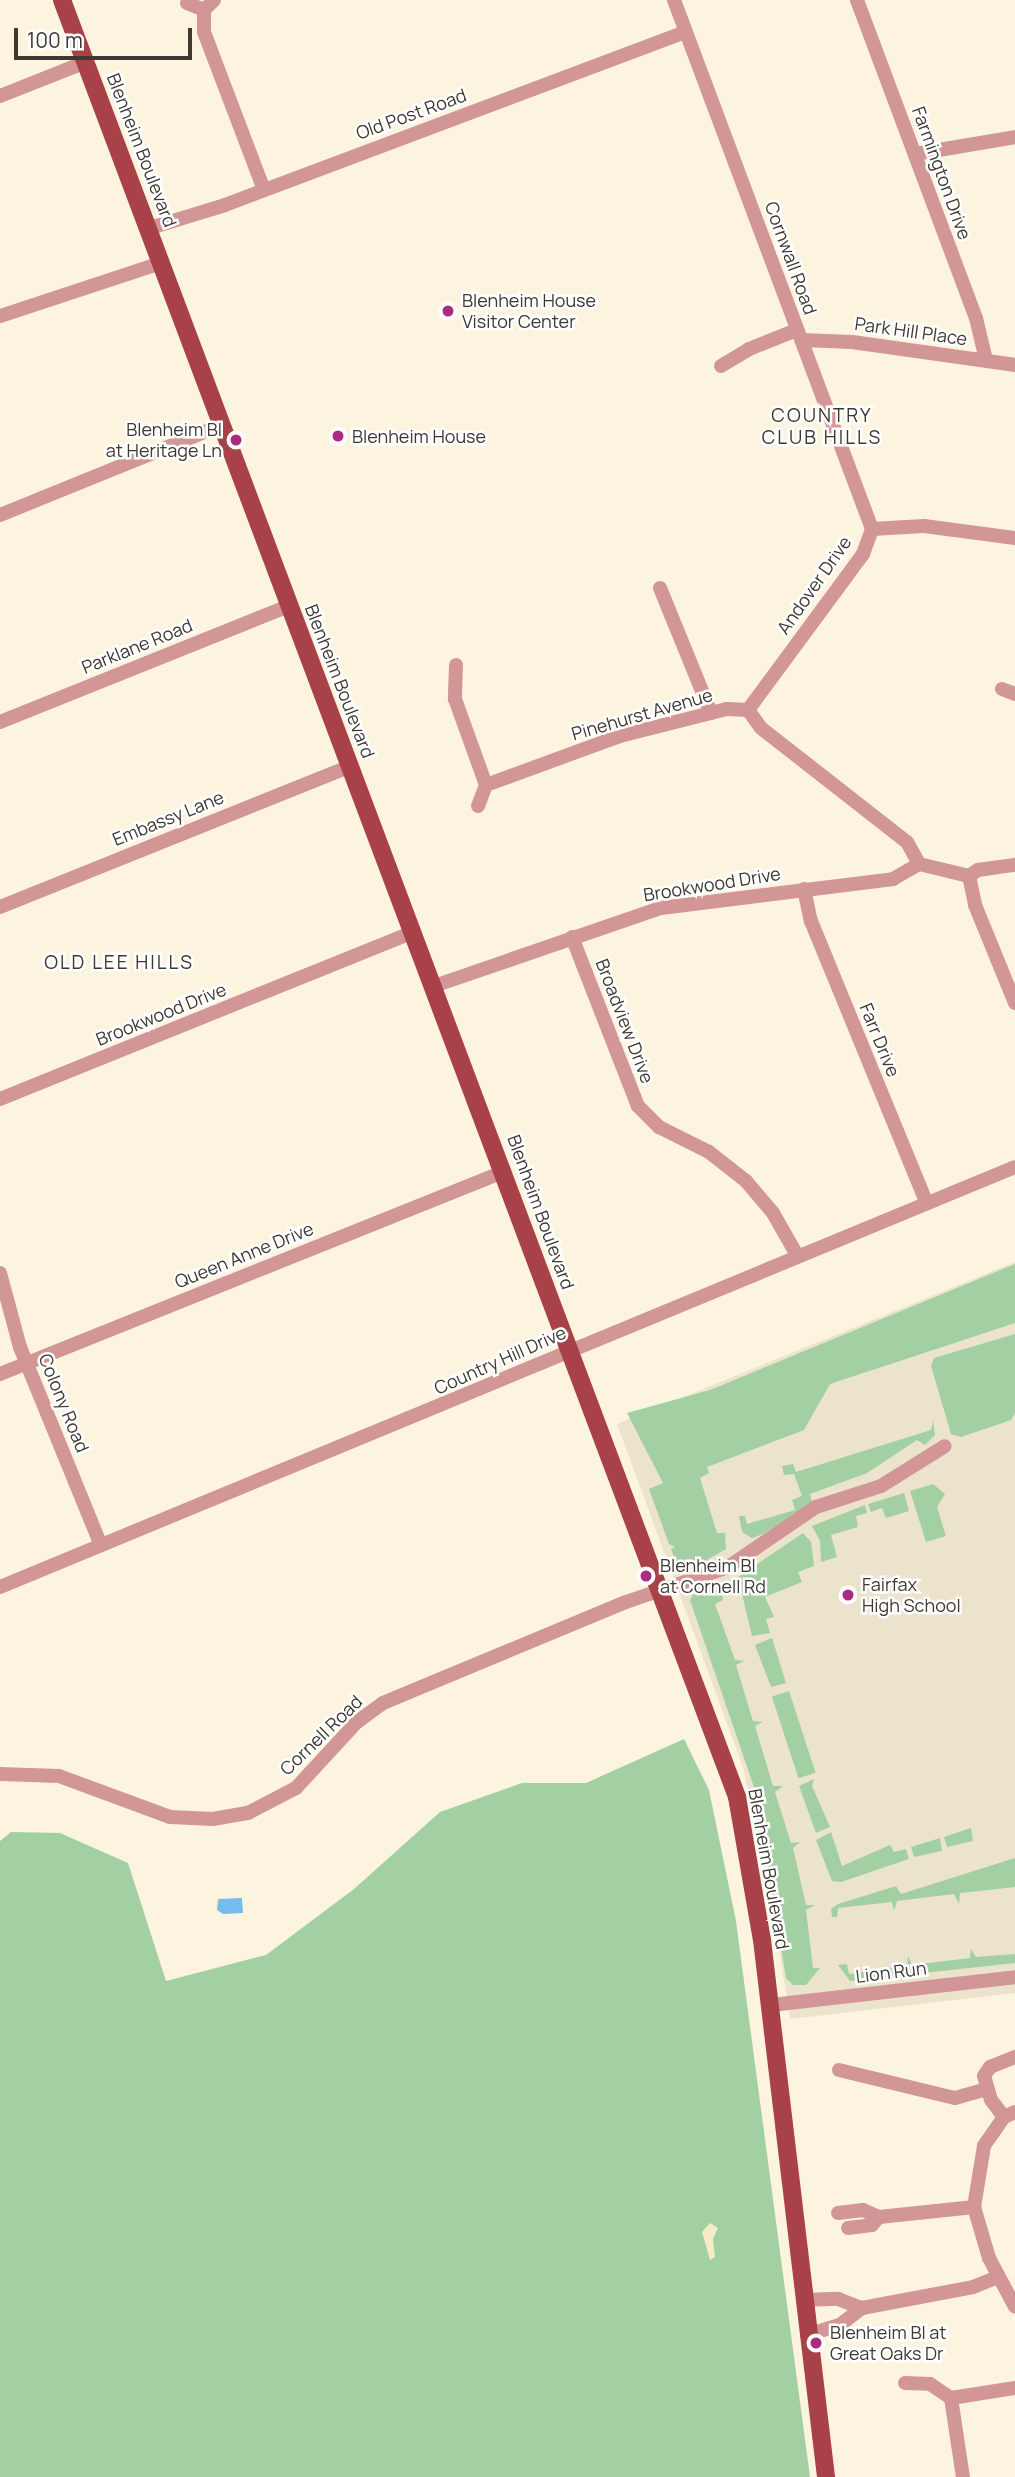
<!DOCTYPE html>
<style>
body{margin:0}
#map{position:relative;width:1015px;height:2477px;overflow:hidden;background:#fdf4df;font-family:Manrope,sans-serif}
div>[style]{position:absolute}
.education>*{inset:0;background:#ece3cd}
.green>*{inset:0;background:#a2d0a3;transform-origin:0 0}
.sand>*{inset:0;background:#f5ebc5}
.water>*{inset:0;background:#76bbee}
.minor>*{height:14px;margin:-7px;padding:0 7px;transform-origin:7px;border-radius:7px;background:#d29696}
.major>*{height:18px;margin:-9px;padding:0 9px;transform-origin:9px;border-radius:9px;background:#a94148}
.dots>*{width:19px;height:19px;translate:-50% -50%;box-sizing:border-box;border:4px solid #fff;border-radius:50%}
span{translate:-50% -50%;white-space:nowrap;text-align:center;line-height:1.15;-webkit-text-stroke:5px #fff;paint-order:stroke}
.street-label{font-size:18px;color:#3d3931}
.poi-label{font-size:18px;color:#3d3931}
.left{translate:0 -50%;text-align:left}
.right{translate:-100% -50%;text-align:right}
.neighbourhood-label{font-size:19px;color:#3d3931;letter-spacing:2px}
.scale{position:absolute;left:14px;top:28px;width:178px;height:32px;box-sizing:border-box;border:4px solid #3d3931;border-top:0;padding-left:9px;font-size:21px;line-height:24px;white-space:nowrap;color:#3d3931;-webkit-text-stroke:5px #fff;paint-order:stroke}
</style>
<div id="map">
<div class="education">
<i style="clip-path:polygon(1015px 1262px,1015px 1993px,790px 2019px,769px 1883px,743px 1767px,617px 1424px)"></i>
</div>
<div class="green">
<i style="clip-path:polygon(1015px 1264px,1015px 1323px,830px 1384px,804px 1430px,707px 1467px,709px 1473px,700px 1478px,717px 1533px,725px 1533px,726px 1549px,693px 1568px,676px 1562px,671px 1549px,675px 1547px,669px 1544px,649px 1489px,663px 1483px,627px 1413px,710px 1390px)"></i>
<i style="clip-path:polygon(1015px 1334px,1015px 1413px,1011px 1420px,961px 1437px,951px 1434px,931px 1366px,934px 1358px)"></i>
<i style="clip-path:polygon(933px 1420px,935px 1435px,925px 1445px,917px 1440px,867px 1473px,810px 1494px,812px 1503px,763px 1534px,752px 1538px,742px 1532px,739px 1516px,745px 1516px,747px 1524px,795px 1510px,792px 1500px,802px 1496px,794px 1474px,784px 1475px,782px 1466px,793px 1464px,796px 1472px,931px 1430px)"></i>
<i style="clip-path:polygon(933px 1484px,945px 1494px,937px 1507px,946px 1536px,926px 1542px,910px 1491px)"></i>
<i style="clip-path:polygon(904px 1493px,909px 1511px,886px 1518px,882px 1508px,871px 1512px,868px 1504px)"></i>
<i style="clip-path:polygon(865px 1505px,867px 1513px,856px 1516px,858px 1527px,831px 1535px,837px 1557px,821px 1562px,820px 1541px,812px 1526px)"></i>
<i style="clip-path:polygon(803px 1533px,811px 1542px,814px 1566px,798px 1572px,802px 1582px,765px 1597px,774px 1617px,766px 1619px,770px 1633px,752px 1636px,738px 1577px)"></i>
<i style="clip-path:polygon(708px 1585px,722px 1594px,723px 1600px,715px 1604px,735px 1660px,744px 1661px,736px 1665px,753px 1721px,763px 1722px,755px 1726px,773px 1786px,783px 1786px,775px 1792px,791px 1843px,800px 1842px,793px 1848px,806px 1905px,815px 1905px,806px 1910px,813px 1968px,820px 1968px,806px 1985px,793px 1985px,786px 1978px,756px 1793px,690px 1600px,697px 1588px)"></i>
<i style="clip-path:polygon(772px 1638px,786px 1683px,771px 1687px,755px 1645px)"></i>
<i style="left:789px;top:1691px;width:86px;height:18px;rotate:72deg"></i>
<i style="clip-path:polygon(684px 1739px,709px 1790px,736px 1921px,810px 2477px,0 2477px,0 1841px,11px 1832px,60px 1833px,128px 1863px,166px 1981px,266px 1955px,354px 1889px,440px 1812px,522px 1783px,586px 1783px)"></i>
<i style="clip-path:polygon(814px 1779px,812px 1786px,830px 1827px,816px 1833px,799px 1786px)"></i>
<i style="clip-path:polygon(971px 1828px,973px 1841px,947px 1847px,944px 1837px)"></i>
<i style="clip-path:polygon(831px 1832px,842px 1866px,890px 1845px,894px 1852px,906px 1849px,909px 1859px,841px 1882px,832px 1881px,816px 1840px)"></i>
<i style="clip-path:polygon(940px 1838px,942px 1851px,914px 1857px,911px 1847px)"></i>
<i style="clip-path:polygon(1015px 1858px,1015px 1887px,960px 1893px,959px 1904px,954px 1894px,897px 1901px,894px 1911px,892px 1902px,838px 1908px,837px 1917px,832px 1917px,831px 1909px,838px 1904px,896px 1886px,901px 1894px)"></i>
<i style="clip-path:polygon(971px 1949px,976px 1957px,1015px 1954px,1015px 1963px,850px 1981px,838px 1965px,847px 1964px,849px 1974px,907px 1966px,908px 1956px,912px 1965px,970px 1958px)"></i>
</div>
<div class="sand">
<i style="clip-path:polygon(710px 2223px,718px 2228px,713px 2239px,715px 2257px,710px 2260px,702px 2232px)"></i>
</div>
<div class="water">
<i style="clip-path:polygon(242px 1898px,243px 1913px,223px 1914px,217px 1910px,218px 1899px)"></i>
</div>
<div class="minor">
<i style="left:214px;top:0;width:14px;rotate:135deg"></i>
<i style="left:204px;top:10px;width:22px;rotate:90deg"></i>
<i style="left:204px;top:32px;width:169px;rotate:69.2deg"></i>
<i style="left:674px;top:0;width:565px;rotate:69.48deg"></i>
<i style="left:857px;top:0;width:340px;rotate:69.5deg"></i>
<i style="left:976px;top:318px;width:43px;rotate:76.6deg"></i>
<i style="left:187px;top:3px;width:18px;rotate:22deg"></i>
<i style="left:0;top:96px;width:92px;rotate:-21.6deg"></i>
<i style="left:915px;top:154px;width:101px;rotate:-9.6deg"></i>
<i style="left:150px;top:228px;width:78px;rotate:-17deg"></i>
<i style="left:225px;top:205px;width:491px;rotate:-20.6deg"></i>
<i style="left:0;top:316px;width:169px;rotate:-18.2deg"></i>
<i style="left:802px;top:340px;width:50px;rotate:2.3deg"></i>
<i style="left:852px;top:342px;width:165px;rotate:8deg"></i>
<i style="left:721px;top:366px;width:33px;rotate:-31deg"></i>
<i style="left:749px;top:349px;width:52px;rotate:-21.6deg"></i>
<i style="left:0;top:515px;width:240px;rotate:-22.1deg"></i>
<i style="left:872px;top:529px;width:52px;rotate:-3.3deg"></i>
<i style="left:924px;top:526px;width:92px;rotate:7.5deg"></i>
<i style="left:660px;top:588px;width:135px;rotate:67.8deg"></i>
<i style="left:456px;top:665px;width:34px;rotate:92deg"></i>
<i style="left:455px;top:699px;width:91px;rotate:70.2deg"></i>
<i style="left:1002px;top:689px;width:14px;rotate:21deg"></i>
<i style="left:748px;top:710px;width:22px;rotate:54deg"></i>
<i style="left:761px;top:728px;width:185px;rotate:38deg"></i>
<i style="left:907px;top:842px;width:25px;rotate:61deg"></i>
<i style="left:748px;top:710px;width:194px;rotate:-53.6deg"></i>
<i style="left:863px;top:554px;width:27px;rotate:-70deg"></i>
<i style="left:0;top:722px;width:311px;rotate:-21.9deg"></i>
<i style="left:486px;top:785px;width:143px;rotate:-20.1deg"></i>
<i style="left:620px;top:736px;width:110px;rotate:-14.2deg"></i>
<i style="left:727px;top:709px;width:21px;rotate:3deg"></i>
<i style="left:478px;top:806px;width:22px;rotate:-69deg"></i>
<i style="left:919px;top:864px;width:51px;rotate:13.5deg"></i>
<i style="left:969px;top:876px;width:30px;rotate:78deg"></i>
<i style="left:975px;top:905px;width:106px;rotate:67.8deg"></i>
<i style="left:969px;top:876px;width:11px;rotate:-34deg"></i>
<i style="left:978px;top:870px;width:37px;rotate:-8deg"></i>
<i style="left:804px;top:889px;width:33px;rotate:78deg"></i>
<i style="left:811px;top:921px;width:304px;rotate:67.7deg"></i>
<i style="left:0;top:907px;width:377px;rotate:-21.9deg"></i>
<i style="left:572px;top:937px;width:181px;rotate:68.7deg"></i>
<i style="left:638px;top:1106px;width:30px;rotate:45deg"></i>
<i style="left:659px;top:1127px;width:56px;rotate:26.6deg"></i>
<i style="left:709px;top:1152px;width:47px;rotate:38.1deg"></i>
<i style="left:746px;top:1181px;width:42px;rotate:49.8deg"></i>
<i style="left:773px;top:1213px;width:48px;rotate:60.3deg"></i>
<i style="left:434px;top:986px;width:240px;rotate:-19deg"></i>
<i style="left:661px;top:908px;width:234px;rotate:-7.1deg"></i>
<i style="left:893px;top:879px;width:30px;rotate:-30deg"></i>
<i style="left:0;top:1099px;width:446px;rotate:-22deg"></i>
<i style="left:0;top:1273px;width:77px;rotate:74.9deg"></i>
<i style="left:20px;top:1347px;width:214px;rotate:67.8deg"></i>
<i style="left:0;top:1374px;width:542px;rotate:-21.88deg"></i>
<i style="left:0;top:1587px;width:1098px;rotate:-22.48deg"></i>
<i style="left:0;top:1774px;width:59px;rotate:1.9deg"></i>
<i style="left:59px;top:1776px;width:118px;rotate:20.3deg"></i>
<i style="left:170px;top:1817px;width:43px;rotate:2.7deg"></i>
<i style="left:213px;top:1819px;width:36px;rotate:-10deg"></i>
<i style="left:248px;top:1813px;width:54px;rotate:-27.5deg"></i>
<i style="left:296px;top:1788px;width:90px;rotate:-47.3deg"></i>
<i style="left:357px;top:1722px;width:32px;rotate:-36deg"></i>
<i style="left:383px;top:1703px;width:263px;rotate:-22.6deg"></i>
<i style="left:626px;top:1602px;width:108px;rotate:-18.9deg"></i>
<i style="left:728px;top:1567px;width:107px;rotate:-34.3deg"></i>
<i style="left:816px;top:1507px;width:68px;rotate:-17.9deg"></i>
<i style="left:881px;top:1486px;width:75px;rotate:-32deg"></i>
<i style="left:771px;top:2005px;width:246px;rotate:-6.5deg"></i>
<i style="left:839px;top:2070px;width:119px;rotate:13.6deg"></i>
<i style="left:955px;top:2098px;width:33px;rotate:-16deg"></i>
<i style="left:1015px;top:2112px;width:12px;rotate:156deg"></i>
<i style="left:1004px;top:2117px;width:35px;rotate:125deg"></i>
<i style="left:984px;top:2146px;width:62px;rotate:99.3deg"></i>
<i style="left:974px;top:2207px;width:53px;rotate:73.6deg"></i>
<i style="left:989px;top:2258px;width:55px;rotate:62deg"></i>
<i style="left:1004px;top:2117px;width:21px;rotate:-127deg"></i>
<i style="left:991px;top:2100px;width:25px;rotate:-106deg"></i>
<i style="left:984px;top:2076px;width:11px;rotate:-56deg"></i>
<i style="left:990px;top:2067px;width:27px;rotate:-22deg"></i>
<i style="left:838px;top:2213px;width:25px;rotate:-7deg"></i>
<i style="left:863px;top:2210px;width:17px;rotate:24deg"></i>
<i style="left:848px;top:2228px;width:24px;rotate:-7deg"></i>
<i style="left:872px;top:2225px;width:11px;rotate:-49deg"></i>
<i style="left:879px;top:2217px;width:96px;rotate:-6deg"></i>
<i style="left:803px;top:2300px;width:35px;rotate:-2deg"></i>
<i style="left:838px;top:2299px;width:26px;rotate:21deg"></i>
<i style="left:862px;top:2308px;width:113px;rotate:-10.7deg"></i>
<i style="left:973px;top:2287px;width:27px;rotate:-22deg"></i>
<i style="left:807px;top:2335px;width:34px;rotate:-17deg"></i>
<i style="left:840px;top:2325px;width:28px;rotate:-38deg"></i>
<i style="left:905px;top:2383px;width:25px;rotate:2deg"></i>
<i style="left:930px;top:2384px;width:25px;rotate:34deg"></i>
<i style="left:951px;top:2398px;width:80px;rotate:81.4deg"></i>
<i style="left:951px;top:2398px;width:65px;rotate:-8.9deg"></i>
</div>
<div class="major">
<i style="left:62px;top:0;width:1920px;rotate:69.41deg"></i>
<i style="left:737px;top:1797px;width:145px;rotate:80.1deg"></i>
<i style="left:762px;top:1940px;width:541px;rotate:83.2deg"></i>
</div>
<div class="dots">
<i style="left:448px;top:311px;background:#a92c7f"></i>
<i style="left:338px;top:436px;background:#a92c7f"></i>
<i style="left:236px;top:440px;background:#a92c7f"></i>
<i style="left:646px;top:1576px;background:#a92c7f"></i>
<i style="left:848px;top:1595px;background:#a92c7f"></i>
<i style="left:816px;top:2343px;background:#a92c7f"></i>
</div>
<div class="street-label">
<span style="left:411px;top:114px;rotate:-20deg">Old Post Road</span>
<span style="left:142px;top:150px;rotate:69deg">Blenheim Boulevard</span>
<span style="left:942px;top:173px;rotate:70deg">Farmington Drive</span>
<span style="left:791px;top:258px;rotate:70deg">Cornwall Road</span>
<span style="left:911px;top:331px;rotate:8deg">Park Hill Place</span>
<span style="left:814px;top:585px;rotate:-55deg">Andover Drive</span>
<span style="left:137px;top:646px;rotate:-22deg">Parklane Road</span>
<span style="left:340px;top:681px;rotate:69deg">Blenheim Boulevard</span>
<span style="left:642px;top:714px;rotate:-16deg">Pinehurst Avenue</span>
<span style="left:168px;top:818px;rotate:-22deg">Embassy Lane</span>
<span style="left:712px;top:884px;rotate:-9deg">Brookwood Drive</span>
<span style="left:161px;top:1014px;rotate:-22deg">Brookwood Drive</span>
<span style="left:625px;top:1021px;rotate:69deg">Broadview Drive</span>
<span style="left:880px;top:1040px;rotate:68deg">Farr Drive</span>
<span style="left:541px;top:1212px;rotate:70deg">Blenheim Boulevard</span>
<span style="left:244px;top:1255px;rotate:-22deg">Queen Anne Drive</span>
<span style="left:500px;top:1360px;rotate:-24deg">Country Hill Drive</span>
<span style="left:64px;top:1403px;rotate:68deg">Colony Road</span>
<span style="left:321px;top:1735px;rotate:-44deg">Cornell Road</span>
<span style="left:769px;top:1869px;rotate:80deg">Blenheim Boulevard</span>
<span style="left:891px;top:1972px;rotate:-7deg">Lion Run</span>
</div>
<div class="poi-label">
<span class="left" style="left:462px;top:311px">Blenheim House<br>Visitor Center</span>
<span class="right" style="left:222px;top:440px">Blenheim Bl<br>at Heritage Ln</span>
<span class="left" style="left:352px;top:436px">Blenheim House</span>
<span class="left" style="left:660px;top:1576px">Blenheim Bl<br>at Cornell Rd</span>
<span class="left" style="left:862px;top:1595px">Fairfax<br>High School</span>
<span class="left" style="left:830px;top:2343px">Blenheim Bl at<br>Great Oaks Dr</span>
</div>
<div class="neighbourhood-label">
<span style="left:822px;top:427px">COUNTRY<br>CLUB HILLS</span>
<span style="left:119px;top:963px">OLD LEE HILLS</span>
</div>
<div class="scale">100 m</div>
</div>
